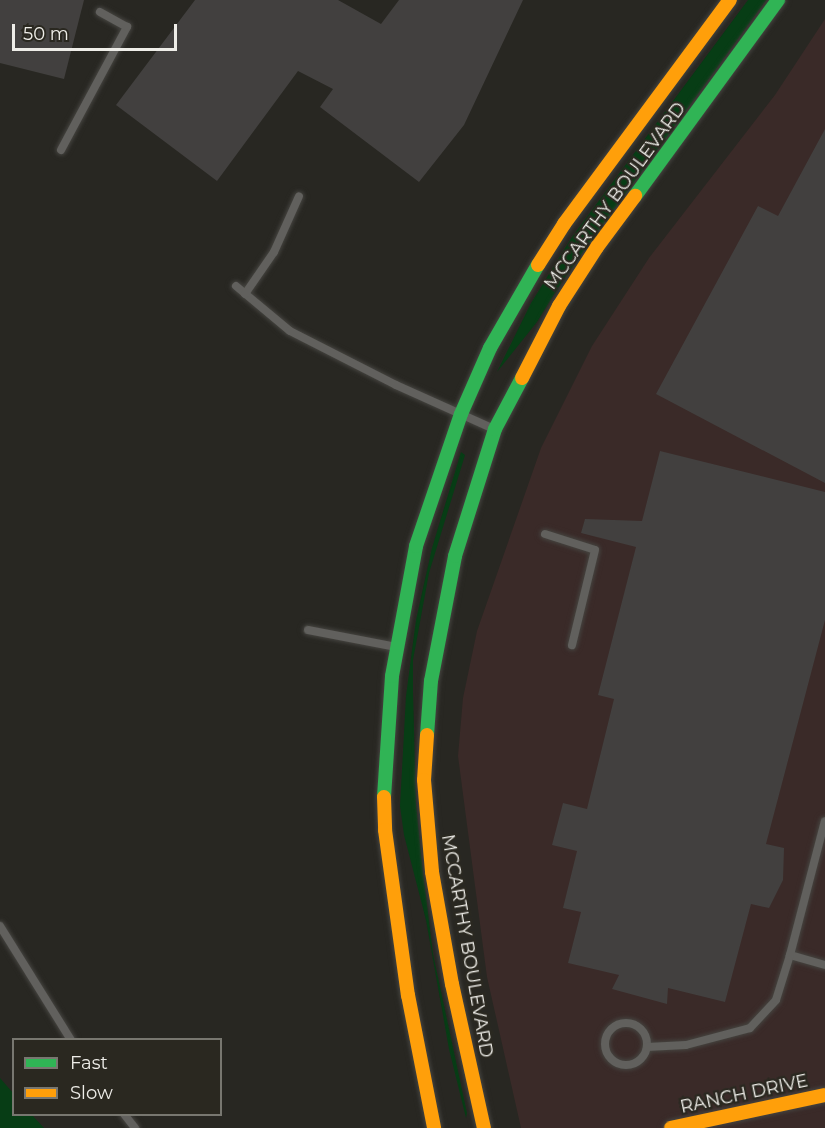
<!DOCTYPE html>
<style>
body{margin:0}
#map{position:relative;width:825px;height:1128px;overflow:hidden;background:#282722;font-family:Montserrat,sans-serif}
div>[style]{position:absolute}
.commercial>*{inset:0;background:#3a2a28}
.green>*{inset:0;background:#073d15}
.building>*{inset:0;background:#42403f}
.roads{filter:drop-shadow(0 0 2px #454440) drop-shadow(0 0 2px #454440)}
.lane>*{height:8px;margin:-4px;padding:0 4px;transform-origin:4px;border-radius:4px;background:#61605d}
.lane>.ring{margin:-4px;padding:0;box-sizing:content-box;background:none;border:8px solid #61605d;border-radius:50%}
.fast>*{height:14px;margin:-7px;padding:0 7px;transform-origin:7px;border-radius:7px;background:#30b455}
.slow>*{height:14px;margin:-7px;padding:0 7px;transform-origin:7px;border-radius:7px;background:#ff9f0a}
span{translate:-50% -50%;white-space:nowrap;text-align:center;line-height:1.15;-webkit-text-stroke:4.5px #2a2820;paint-order:stroke}
.street-label{font-size:18px;color:#eeede8}
.legend{position:absolute;left:12px;top:1038px;width:210px;height:78px;box-sizing:border-box;background:#2a2820;border:2px solid #787770;margin:0;padding:8px 10px;list-style:none;font-size:18px;color:#eeede8}
.legend li{display:flex;align-items:center;gap:12px;height:30px}
.legend b{width:30px;border:2px solid #787770}
.scale{position:absolute;left:12px;top:24px;width:165px;height:27px;box-sizing:border-box;border:3px solid #eeede8;border-top:0;padding-left:8px;font-size:18px;line-height:21px;white-space:nowrap;color:#eeede8;-webkit-text-stroke:4px #2a2820;paint-order:stroke}
</style>
<div id="map">
<div class="commercial">
<i style="clip-path:polygon(825px 19px,825px 1128px,521px 1128px,487px 977px,458px 756px,463px 698px,477px 631px,541px 448px,592px 346px,649px 258px,775px 95px)"></i>
</div>
<div class="green">
<i style="clip-path:polygon(748px 0,766px 0,563px 280px,537px 322px,497px 372px,531px 303px,572px 237px)"></i>
<i style="clip-path:polygon(461px 452px,465px 455px,429px 573px,413px 660px,413px 692px,416px 804px,421px 855px,433px 954px,467px 1113px,466px 1118px,449px 1049px,426px 920px,404px 835px,400px 806px,406px 696px,416px 620px,432px 548px)"></i>
<i style="clip-path:polygon(0 1078px,13px 1093px,14px 1114px,32px 1115px,44px 1128px,0 1128px)"></i>
</div>
<div class="building">
<i style="clip-path:polygon(0 0,84px 0,64px 79px,0 63px)"></i>
<i style="clip-path:polygon(195px 0,338px 0,381px 24px,399px 0,523px 0,464px 125px,419px 182px,320px 107px,333px 89px,298px 71px,217px 181px,116px 105px)"></i>
<i style="clip-path:polygon(825px 129px,825px 483px,656px 394px,758px 206px,778px 216px)"></i>
<i style="clip-path:polygon(660px 451px,825px 492px,825px 620px,766px 844px,784px 848px,783px 880px,769px 908px,751px 904px,725px 1002px,668px 988px,667px 1004px,612px 989px,619px 975px,568px 963px,581px 912px,563px 908px,577px 851px,552px 845px,563px 803px,587px 809px,614px 699px,598px 695px,636px 547px,581px 533px,585px 519px,642px 521px)"></i>
</div>
<div class="roads">
<div class="lane">
<i style="left:61px;top:150px;width:140px;rotate:-61.8deg"></i>
<i style="left:127px;top:27px;width:31px;rotate:-151deg"></i>
<i style="left:236px;top:286px;width:70px;rotate:39.8deg"></i>
<i style="left:290px;top:331px;width:119px;rotate:27deg"></i>
<i style="left:396px;top:385px;width:107px;rotate:24.2deg"></i>
<i style="left:245px;top:294px;width:51px;rotate:-55.4deg"></i>
<i style="left:274px;top:252px;width:61px;rotate:-65.9deg"></i>
<i style="left:545px;top:534px;width:52px;rotate:17.7deg"></i>
<i style="left:595px;top:550px;width:98px;rotate:103.6deg"></i>
<i style="left:308px;top:630px;width:90px;rotate:10.9deg"></i>
<i style="left:0;top:926px;width:134px;rotate:58.1deg"></i>
<i style="left:790px;top:955px;width:36px;rotate:16deg"></i>
<i class="ring" style="left:605px;top:1023px;width:34px;height:34px"></i>
<i style="left:647px;top:1047px;width:39px;rotate:-3deg"></i>
<i style="left:686px;top:1045px;width:66px;rotate:-14.9deg"></i>
<i style="left:750px;top:1028px;width:38px;rotate:-47deg"></i>
<i style="left:776px;top:1000px;width:47px;rotate:-72.7deg"></i>
<i style="left:790px;top:955px;width:138px;rotate:-75.4deg"></i>
<i style="left:124px;top:1114px;width:18px;rotate:52deg"></i>
</div>
<div class="fast">
<i style="left:635px;top:196px;width:243px;rotate:-53.9deg"></i>
<i style="left:427px;top:735px;width:54px;rotate:-85.8deg"></i>
<i style="left:431px;top:681px;width:127px;rotate:-79.1deg"></i>
<i style="left:455px;top:556px;width:133px;rotate:-72.5deg"></i>
<i style="left:495px;top:429px;width:58px;rotate:-62.1deg"></i>
<i style="left:384px;top:797px;width:121px;rotate:-86.2deg"></i>
<i style="left:392px;top:676px;width:132px;rotate:-79.5deg"></i>
<i style="left:416px;top:546px;width:139px;rotate:-71.2deg"></i>
<i style="left:461px;top:414px;width:72px;rotate:-66.3deg"></i>
<i style="left:490px;top:348px;width:96px;rotate:-60deg"></i>
</div>
<div class="slow">
<i style="left:538px;top:265px;width:49px;rotate:-57.6deg"></i>
<i style="left:564px;top:224px;width:279px;rotate:-53.5deg"></i>
<i style="left:522px;top:378px;width:81px;rotate:-62.8deg"></i>
<i style="left:559px;top:306px;width:70px;rotate:-57.2deg"></i>
<i style="left:597px;top:247px;width:64px;rotate:-53.3deg"></i>
<i style="left:427px;top:735px;width:45px;rotate:93.8deg"></i>
<i style="left:424px;top:780px;width:92px;rotate:85deg"></i>
<i style="left:432px;top:872px;width:114px;rotate:79.9deg"></i>
<i style="left:452px;top:984px;width:148px;rotate:77.5deg"></i>
<i style="left:384px;top:797px;width:33px;rotate:88deg"></i>
<i style="left:385px;top:830px;width:167px;rotate:82.1deg"></i>
<i style="left:408px;top:995px;width:136px;rotate:78.9deg"></i>
<i style="left:671px;top:1128px;width:157px;rotate:-12.1deg"></i>
</div>
</div>
<div class="street-label">
<span style="left:615px;top:196px;rotate:-54deg">MCCARTHY BOULEVARD</span>
<span style="left:467px;top:946px;rotate:80deg">MCCARTHY BOULEVARD</span>
<span style="left:744px;top:1094px;rotate:-12deg">RANCH DRIVE</span>
</div>
<ul class="legend">
<li><b style="height:8px;background:#30b455"></b>Fast</li>
<li><b style="height:8px;background:#ff9f0a"></b>Slow</li>
</ul>
<div class="scale">50 m</div>
</div>
